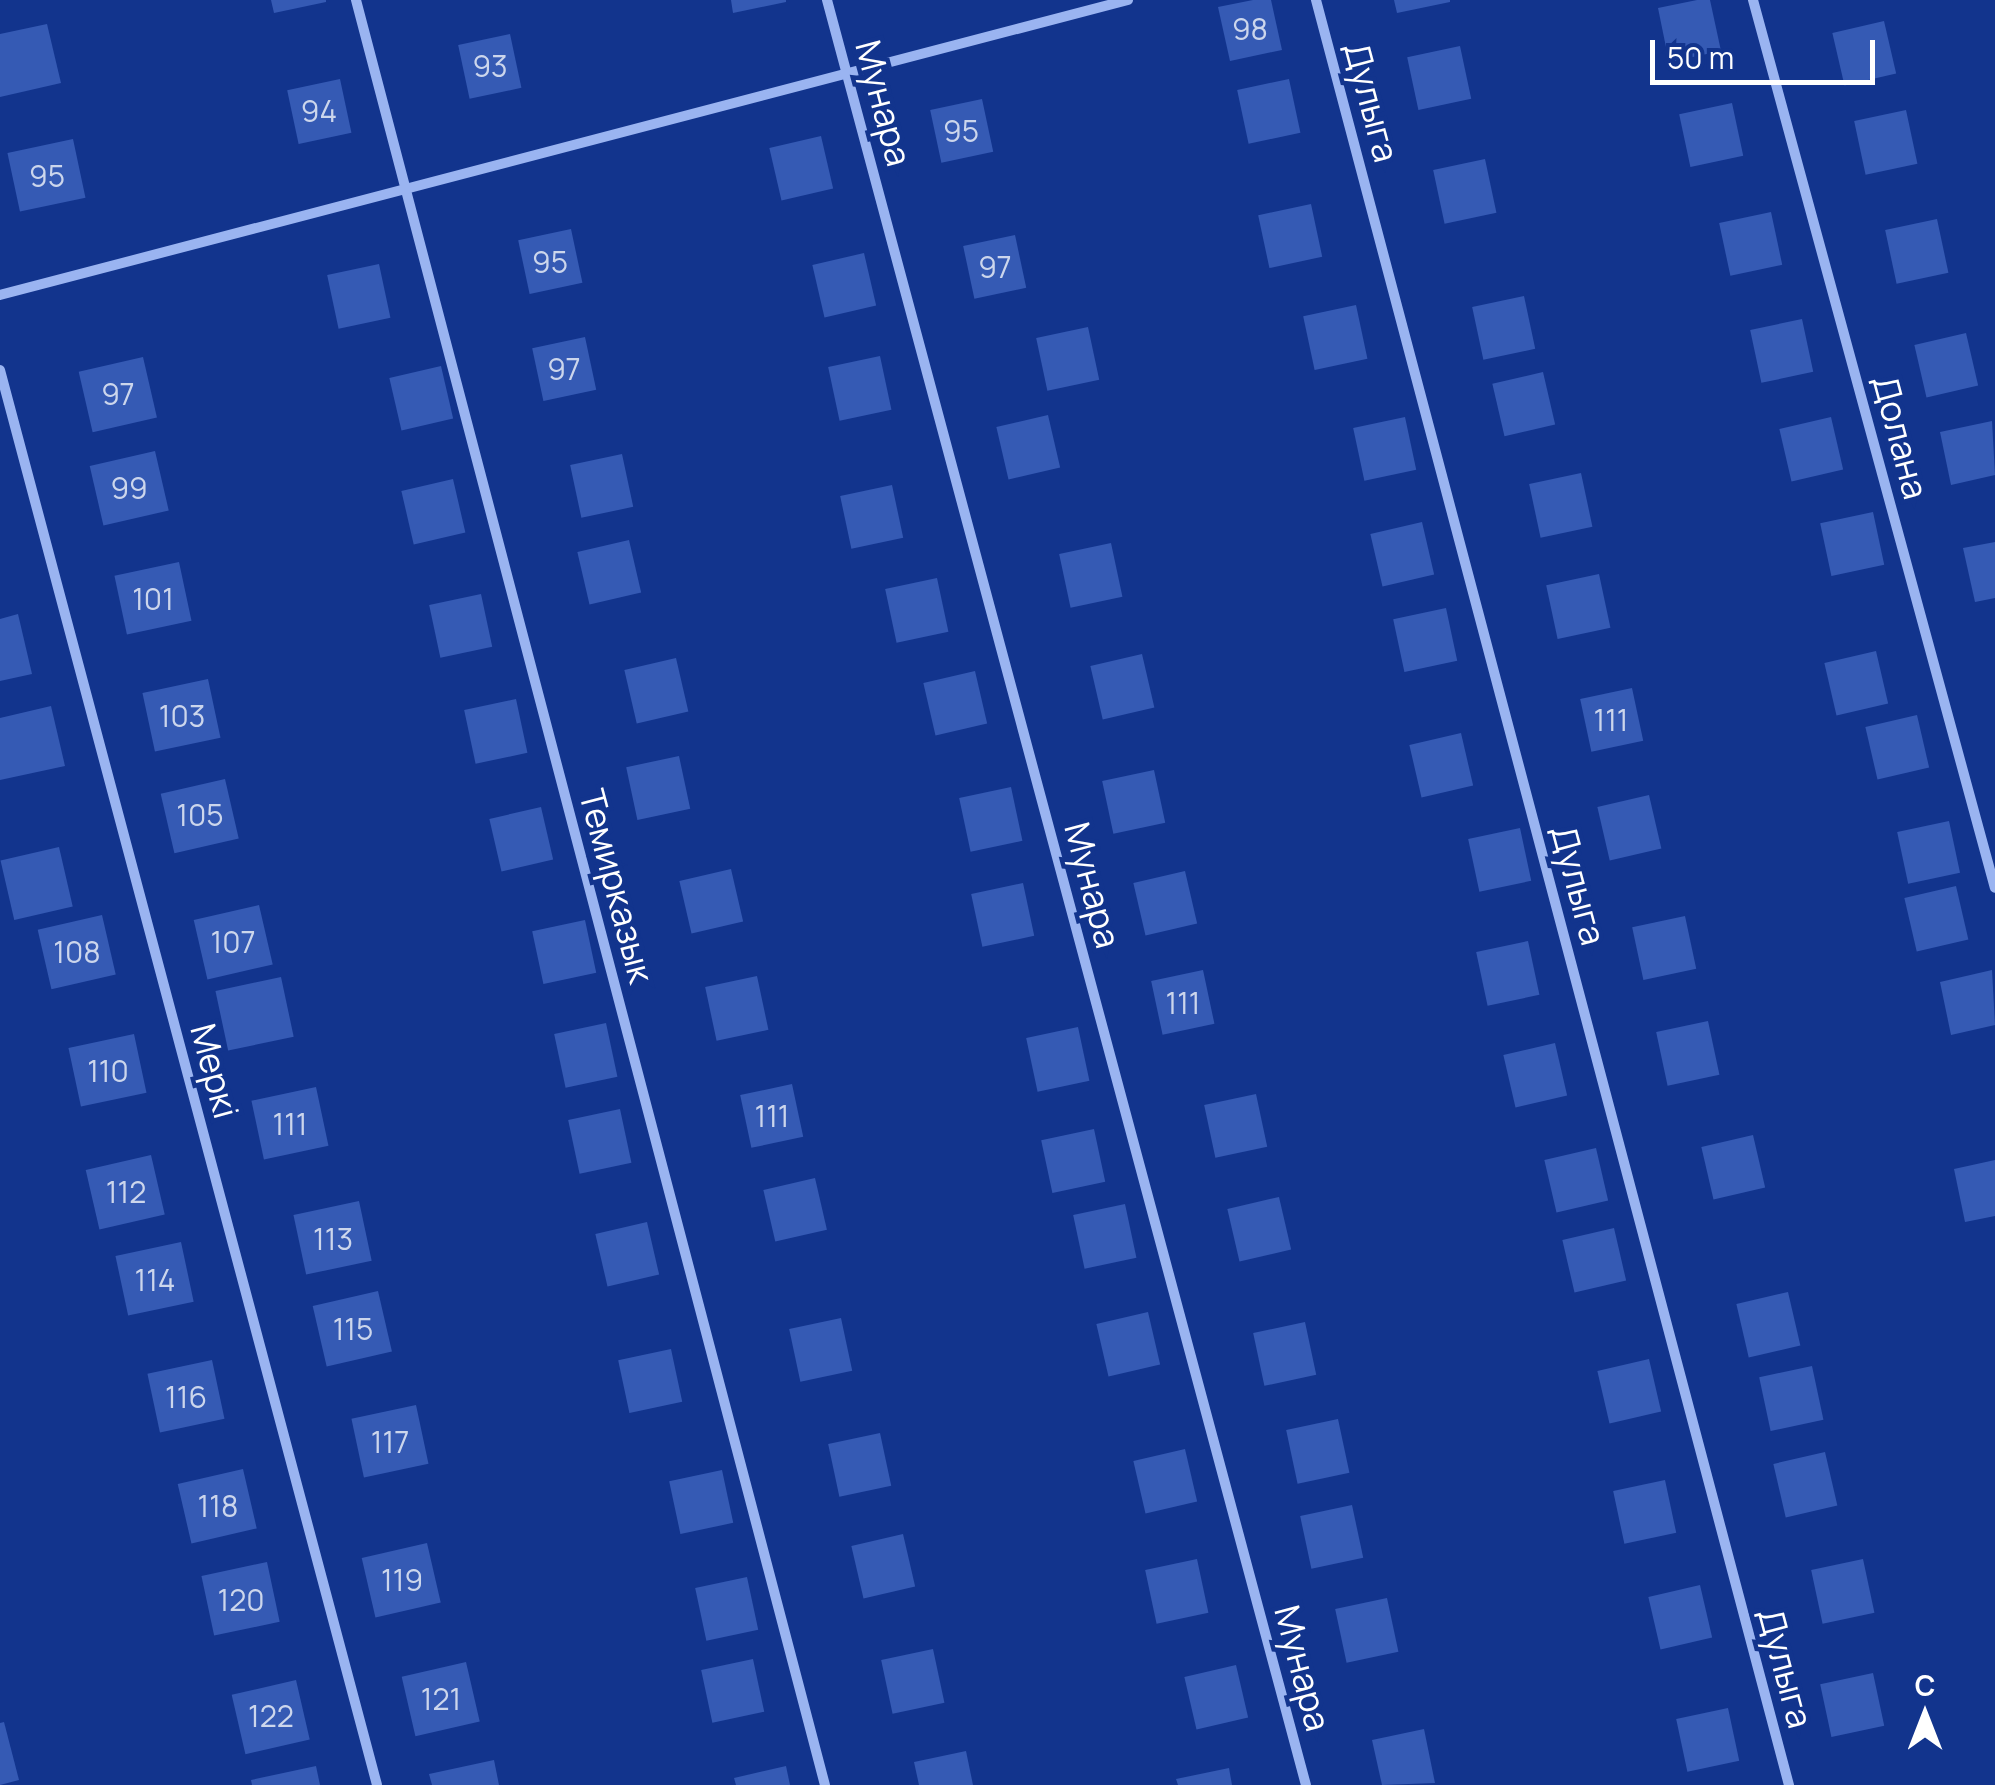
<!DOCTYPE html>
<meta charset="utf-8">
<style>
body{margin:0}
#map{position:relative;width:1995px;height:1785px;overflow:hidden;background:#12348d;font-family:Manrope,sans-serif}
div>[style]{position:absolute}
.building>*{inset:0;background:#355ab4;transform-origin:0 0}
.street>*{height:10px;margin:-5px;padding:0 5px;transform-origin:5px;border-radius:5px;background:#9ab4f1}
span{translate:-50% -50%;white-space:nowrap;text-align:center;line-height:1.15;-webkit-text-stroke:9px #12348d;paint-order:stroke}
.number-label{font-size:30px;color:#ccd6ec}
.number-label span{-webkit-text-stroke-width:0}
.street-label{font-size:35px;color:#fff}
.north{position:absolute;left:1875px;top:1665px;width:100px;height:100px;-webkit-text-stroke:8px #12348d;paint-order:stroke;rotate:0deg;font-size:28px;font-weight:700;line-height:40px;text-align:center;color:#fff}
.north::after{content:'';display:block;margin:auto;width:35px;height:45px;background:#fff;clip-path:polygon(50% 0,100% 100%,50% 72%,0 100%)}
.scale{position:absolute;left:1650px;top:40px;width:225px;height:45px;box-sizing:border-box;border:5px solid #fff;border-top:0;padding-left:12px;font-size:30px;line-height:35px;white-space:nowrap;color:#fff;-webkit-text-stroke:8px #12348d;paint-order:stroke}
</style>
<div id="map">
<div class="building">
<i style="clip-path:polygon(271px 0,326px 0,326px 2px,274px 13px)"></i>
<i style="clip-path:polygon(731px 0,786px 0,786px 2px,733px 13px)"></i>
<i style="clip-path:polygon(1253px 0,1271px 0,1282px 50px,1230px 61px,1218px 7px)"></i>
<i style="clip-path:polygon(1394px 0,1450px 0,1450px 2px,1397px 13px)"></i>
<i style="clip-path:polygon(1697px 0,1710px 0,1721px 51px,1669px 62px,1658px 8px)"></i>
<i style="left:1884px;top:21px;width:54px;height:53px;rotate:77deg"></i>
<i style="clip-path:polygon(47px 24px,61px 83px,0 97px,0 34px)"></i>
<i style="left:510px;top:34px;width:55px;height:53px;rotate:78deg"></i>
<i style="left:1460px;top:46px;width:54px;height:54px;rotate:78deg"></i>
<i style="left:340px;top:79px;width:55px;height:54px;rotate:78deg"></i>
<i style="left:1289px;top:79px;width:55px;height:53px;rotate:78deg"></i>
<i style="left:982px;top:99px;width:54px;height:53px;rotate:78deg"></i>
<i style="left:1732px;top:103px;width:54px;height:54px;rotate:78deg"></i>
<i style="left:1906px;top:110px;width:55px;height:53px;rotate:78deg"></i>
<i style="left:821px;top:136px;width:54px;height:53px;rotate:77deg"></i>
<i style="left:73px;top:139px;width:60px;height:67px;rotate:78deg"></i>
<i style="left:1485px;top:159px;width:55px;height:53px;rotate:78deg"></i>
<i style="left:1311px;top:204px;width:54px;height:54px;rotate:78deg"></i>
<i style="left:1771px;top:212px;width:54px;height:53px;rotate:78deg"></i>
<i style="left:1937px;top:219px;width:55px;height:53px;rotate:78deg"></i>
<i style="left:571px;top:229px;width:55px;height:54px;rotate:78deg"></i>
<i style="left:1015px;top:235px;width:54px;height:53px;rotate:78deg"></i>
<i style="left:864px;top:253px;width:54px;height:53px;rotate:77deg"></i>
<i style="left:379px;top:264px;width:55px;height:53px;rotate:78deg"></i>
<i style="left:1524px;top:296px;width:54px;height:53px;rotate:78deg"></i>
<i style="left:1356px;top:305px;width:55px;height:54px;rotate:78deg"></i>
<i style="left:1802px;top:319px;width:54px;height:53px;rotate:78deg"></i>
<i style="left:1088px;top:327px;width:54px;height:53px;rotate:78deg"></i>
<i style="left:1966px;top:333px;width:54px;height:53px;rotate:77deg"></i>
<i style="left:585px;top:337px;width:54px;height:54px;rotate:78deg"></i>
<i style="left:880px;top:356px;width:55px;height:53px;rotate:78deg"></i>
<i style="left:143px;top:357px;width:62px;height:66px;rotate:77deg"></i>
<i style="left:441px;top:366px;width:54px;height:53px;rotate:77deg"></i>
<i style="left:1543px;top:372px;width:54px;height:52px;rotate:77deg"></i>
<i style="left:1048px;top:415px;width:54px;height:53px;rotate:77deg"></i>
<i style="left:1405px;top:417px;width:54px;height:53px;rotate:78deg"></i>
<i style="left:1831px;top:417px;width:54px;height:53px;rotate:77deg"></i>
<i style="clip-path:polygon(1992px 421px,1995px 475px,1951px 485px,1940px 432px)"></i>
<i style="left:155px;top:451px;width:61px;height:67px;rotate:77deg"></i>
<i style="left:622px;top:454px;width:54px;height:53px;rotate:78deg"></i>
<i style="left:1581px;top:473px;width:55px;height:53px;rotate:78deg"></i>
<i style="left:453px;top:479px;width:55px;height:53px;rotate:77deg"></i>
<i style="left:892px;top:485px;width:54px;height:53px;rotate:78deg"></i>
<i style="left:1873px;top:512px;width:54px;height:54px;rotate:78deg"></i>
<i style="left:1422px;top:522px;width:54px;height:53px;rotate:77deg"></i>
<i style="left:629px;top:540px;width:54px;height:53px;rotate:77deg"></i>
<i style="clip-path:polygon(1995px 542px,1995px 598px,1975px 602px,1963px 548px)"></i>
<i style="left:1111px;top:543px;width:55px;height:53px;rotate:78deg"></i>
<i style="left:179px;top:562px;width:60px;height:66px;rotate:78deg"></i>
<i style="left:1599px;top:574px;width:55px;height:54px;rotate:78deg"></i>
<i style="left:937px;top:578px;width:55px;height:53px;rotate:78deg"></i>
<i style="left:481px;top:594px;width:54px;height:53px;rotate:78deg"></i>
<i style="left:1446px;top:608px;width:54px;height:54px;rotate:78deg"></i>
<i style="clip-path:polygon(18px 614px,32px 674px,0 681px,0 619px)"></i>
<i style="left:1876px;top:651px;width:54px;height:53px;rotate:77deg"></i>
<i style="left:1142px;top:654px;width:55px;height:53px;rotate:77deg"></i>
<i style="left:676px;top:658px;width:55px;height:53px;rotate:77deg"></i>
<i style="left:975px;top:671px;width:54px;height:53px;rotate:77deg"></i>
<i style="left:208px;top:679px;width:60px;height:67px;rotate:78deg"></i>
<i style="left:1632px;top:688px;width:54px;height:53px;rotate:78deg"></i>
<i style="left:516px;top:699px;width:55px;height:53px;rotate:78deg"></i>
<i style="clip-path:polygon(51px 706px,65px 766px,0 780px,0 718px)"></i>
<i style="left:1917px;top:715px;width:54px;height:53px;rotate:77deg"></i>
<i style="left:1461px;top:733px;width:54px;height:53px;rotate:77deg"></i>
<i style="left:679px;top:756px;width:54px;height:54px;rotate:78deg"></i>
<i style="left:1154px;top:770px;width:54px;height:53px;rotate:78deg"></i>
<i style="left:225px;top:779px;width:61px;height:66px;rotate:77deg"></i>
<i style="left:1011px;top:787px;width:55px;height:53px;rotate:78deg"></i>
<i style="left:1649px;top:795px;width:55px;height:53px;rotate:77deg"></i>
<i style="left:541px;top:807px;width:54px;height:53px;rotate:77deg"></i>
<i style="left:1949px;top:821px;width:53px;height:53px;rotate:78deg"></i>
<i style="left:1520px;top:828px;width:54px;height:53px;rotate:78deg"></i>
<i style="left:59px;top:847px;width:61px;height:60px;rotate:77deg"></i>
<i style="left:731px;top:869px;width:54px;height:53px;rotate:77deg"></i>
<i style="left:1185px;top:871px;width:54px;height:53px;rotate:77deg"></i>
<i style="left:1023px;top:883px;width:54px;height:53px;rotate:78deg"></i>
<i style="left:1956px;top:886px;width:55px;height:53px;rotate:77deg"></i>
<i style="left:259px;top:905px;width:61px;height:67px;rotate:77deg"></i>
<i style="left:102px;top:915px;width:61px;height:66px;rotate:77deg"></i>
<i style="left:1685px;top:916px;width:54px;height:54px;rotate:78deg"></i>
<i style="left:585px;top:920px;width:54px;height:54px;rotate:78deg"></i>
<i style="left:1528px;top:941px;width:55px;height:53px;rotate:78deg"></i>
<i style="left:1203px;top:970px;width:55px;height:53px;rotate:78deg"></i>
<i style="clip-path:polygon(1992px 970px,1995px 1025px,1951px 1035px,1940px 982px)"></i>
<i style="left:757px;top:976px;width:55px;height:53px;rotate:78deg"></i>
<i style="left:281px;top:977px;width:61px;height:67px;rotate:78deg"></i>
<i style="left:1708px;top:1021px;width:55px;height:53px;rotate:78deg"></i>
<i style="left:606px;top:1023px;width:55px;height:53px;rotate:78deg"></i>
<i style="left:1078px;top:1027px;width:55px;height:53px;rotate:78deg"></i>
<i style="left:134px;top:1034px;width:60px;height:67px;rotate:78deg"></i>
<i style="left:1555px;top:1043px;width:54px;height:53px;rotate:77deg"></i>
<i style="left:792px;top:1084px;width:54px;height:53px;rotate:78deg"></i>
<i style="left:316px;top:1087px;width:60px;height:66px;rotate:78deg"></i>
<i style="left:1256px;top:1094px;width:54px;height:53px;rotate:78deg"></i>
<i style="left:620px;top:1109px;width:55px;height:53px;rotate:78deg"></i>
<i style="left:1094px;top:1129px;width:54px;height:54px;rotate:78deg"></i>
<i style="left:1753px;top:1135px;width:54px;height:53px;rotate:77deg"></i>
<i style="left:1596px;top:1148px;width:54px;height:53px;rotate:77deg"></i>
<i style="left:151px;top:1155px;width:61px;height:67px;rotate:77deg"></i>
<i style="clip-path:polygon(1995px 1160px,1995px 1216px,1965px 1222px,1954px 1169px)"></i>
<i style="left:815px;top:1178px;width:53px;height:53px;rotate:77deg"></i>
<i style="left:1279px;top:1197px;width:54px;height:53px;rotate:77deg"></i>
<i style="left:359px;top:1201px;width:61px;height:67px;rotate:78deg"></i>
<i style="left:1125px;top:1204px;width:55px;height:53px;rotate:78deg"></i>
<i style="left:647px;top:1222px;width:54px;height:53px;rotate:77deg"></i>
<i style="left:1614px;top:1228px;width:54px;height:53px;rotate:77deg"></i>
<i style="left:181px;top:1242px;width:61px;height:67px;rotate:78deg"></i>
<i style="left:378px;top:1291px;width:62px;height:67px;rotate:77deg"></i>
<i style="left:1788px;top:1292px;width:55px;height:53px;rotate:77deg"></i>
<i style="left:1148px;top:1312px;width:54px;height:53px;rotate:77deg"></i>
<i style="left:841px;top:1318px;width:54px;height:53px;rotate:78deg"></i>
<i style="left:1305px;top:1322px;width:54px;height:53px;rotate:78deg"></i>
<i style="left:671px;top:1349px;width:54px;height:54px;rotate:78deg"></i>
<i style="left:1649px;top:1359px;width:54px;height:53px;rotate:77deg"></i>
<i style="left:212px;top:1360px;width:60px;height:66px;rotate:78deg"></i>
<i style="left:1812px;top:1366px;width:55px;height:54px;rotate:78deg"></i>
<i style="left:416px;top:1405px;width:60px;height:66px;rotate:78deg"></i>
<i style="left:1338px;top:1419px;width:55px;height:53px;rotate:78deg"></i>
<i style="left:880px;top:1433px;width:54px;height:53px;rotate:78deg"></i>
<i style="left:1185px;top:1449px;width:54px;height:53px;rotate:77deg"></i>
<i style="left:1825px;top:1452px;width:55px;height:53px;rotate:77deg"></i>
<i style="left:243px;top:1469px;width:61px;height:67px;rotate:77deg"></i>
<i style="left:722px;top:1470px;width:54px;height:54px;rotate:78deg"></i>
<i style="left:1665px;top:1480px;width:54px;height:53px;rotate:78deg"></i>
<i style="left:1352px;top:1505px;width:54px;height:53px;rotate:78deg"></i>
<i style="left:903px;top:1534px;width:54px;height:53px;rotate:77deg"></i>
<i style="left:427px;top:1543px;width:61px;height:67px;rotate:77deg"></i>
<i style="left:1197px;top:1559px;width:55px;height:53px;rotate:78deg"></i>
<i style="left:1863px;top:1559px;width:55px;height:53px;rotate:78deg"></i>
<i style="left:267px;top:1562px;width:61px;height:67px;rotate:78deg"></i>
<i style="left:747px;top:1577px;width:54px;height:53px;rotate:78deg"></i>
<i style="left:1700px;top:1585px;width:54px;height:53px;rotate:77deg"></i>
<i style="left:1387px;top:1598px;width:55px;height:53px;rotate:78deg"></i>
<i style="left:933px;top:1649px;width:55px;height:53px;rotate:78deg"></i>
<i style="left:753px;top:1659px;width:54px;height:53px;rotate:78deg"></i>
<i style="left:466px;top:1662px;width:61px;height:66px;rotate:77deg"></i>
<i style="left:1236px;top:1665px;width:54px;height:53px;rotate:77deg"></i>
<i style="left:1873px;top:1673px;width:54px;height:54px;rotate:78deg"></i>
<i style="left:296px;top:1680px;width:61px;height:66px;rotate:77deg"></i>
<i style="left:1728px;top:1708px;width:54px;height:53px;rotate:78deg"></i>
<i style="clip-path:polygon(4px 1722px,19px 1780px,0 1785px,0 1723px)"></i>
<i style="clip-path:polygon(1424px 1729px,1435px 1783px,1382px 1785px,1372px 1740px)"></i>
<i style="clip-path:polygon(966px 1751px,973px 1785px,919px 1785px,914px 1762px)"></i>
<i style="clip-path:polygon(494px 1760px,499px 1785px,432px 1785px,429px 1774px)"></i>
<i style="clip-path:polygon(316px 1766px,320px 1785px,252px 1785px,251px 1780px)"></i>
<i style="clip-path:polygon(786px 1766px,790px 1785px,736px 1785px,734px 1778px)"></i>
<i style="clip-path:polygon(1229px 1768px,1232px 1785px,1178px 1785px,1176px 1779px)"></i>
</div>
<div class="street">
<i style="left:356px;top:0;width:1846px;rotate:75.28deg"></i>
<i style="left:827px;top:0;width:1848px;rotate:74.98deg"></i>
<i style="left:1316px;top:0;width:1847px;rotate:75.16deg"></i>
<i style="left:1753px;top:0;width:920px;rotate:74.76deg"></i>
<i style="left:0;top:295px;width:1166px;rotate:-14.66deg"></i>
<i style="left:0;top:370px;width:1464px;rotate:75.08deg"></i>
</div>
<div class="number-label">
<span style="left:1250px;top:29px">98</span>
<span style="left:490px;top:66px">93</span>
<span style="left:319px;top:111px">94</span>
<span style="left:961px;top:131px">95</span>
<span style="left:47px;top:176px">95</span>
<span style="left:550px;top:262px">95</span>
<span style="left:995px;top:267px">97</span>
<span style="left:564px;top:369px">97</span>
<span style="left:118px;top:394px">97</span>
<span style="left:129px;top:488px">99</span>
<span style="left:153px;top:599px">101</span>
<span style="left:182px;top:716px">103</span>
<span style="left:1611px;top:720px">111</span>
<span style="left:200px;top:815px">105</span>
<span style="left:233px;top:942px">107</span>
<span style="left:77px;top:952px">108</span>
<span style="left:1183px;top:1003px">111</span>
<span style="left:108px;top:1071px">110</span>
<span style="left:772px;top:1116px">111</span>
<span style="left:290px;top:1124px">111</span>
<span style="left:126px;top:1192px">112</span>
<span style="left:333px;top:1239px">113</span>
<span style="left:155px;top:1280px">114</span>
<span style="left:353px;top:1329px">115</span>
<span style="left:186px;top:1397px">116</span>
<span style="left:390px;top:1442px">117</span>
<span style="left:218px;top:1506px">118</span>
<span style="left:402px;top:1580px">119</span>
<span style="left:241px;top:1600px">120</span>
<span style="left:441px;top:1699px">121</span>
<span style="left:271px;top:1716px">122</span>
</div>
<div class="street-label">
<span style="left:1372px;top:102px;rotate:75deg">Дулыга</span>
<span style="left:884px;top:103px;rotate:75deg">Мунара</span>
<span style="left:1901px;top:437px;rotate:75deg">Долана</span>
<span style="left:1093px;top:885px;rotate:75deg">Мунара</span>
<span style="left:1579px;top:885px;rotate:75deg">Дулыга</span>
<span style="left:617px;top:886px;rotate:75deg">Темирказык</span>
<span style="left:215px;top:1071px;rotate:75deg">Меркі</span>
<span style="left:1303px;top:1668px;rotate:75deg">Мунара</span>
<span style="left:1786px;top:1668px;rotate:75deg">Дулыга</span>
</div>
<div class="north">С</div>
<div class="scale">50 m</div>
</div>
